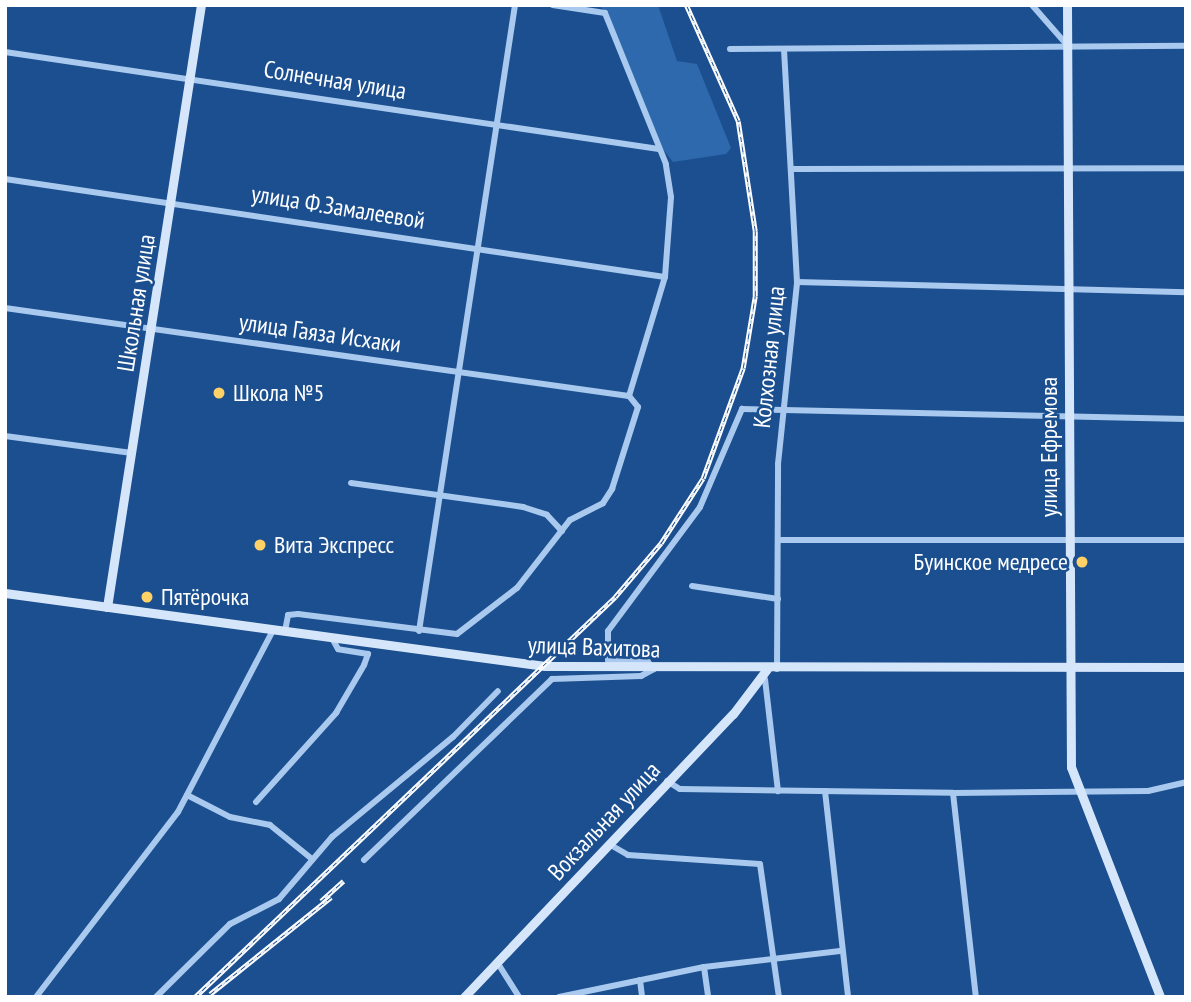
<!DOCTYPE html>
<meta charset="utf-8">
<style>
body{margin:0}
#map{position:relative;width:1191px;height:1002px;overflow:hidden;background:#1b4f8f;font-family:"PT Sans Narrow",sans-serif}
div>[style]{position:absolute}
.green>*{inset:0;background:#2e69ad}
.street>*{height:6px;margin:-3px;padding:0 3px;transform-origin:3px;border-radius:3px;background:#a9c9ee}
.secondary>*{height:9px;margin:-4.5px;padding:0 4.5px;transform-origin:4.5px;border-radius:4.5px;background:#d6e6fa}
.rail>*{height:4.5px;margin-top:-2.25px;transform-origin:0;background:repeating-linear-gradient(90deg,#1b4f8f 0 5px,#fff 0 10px);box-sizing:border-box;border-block:2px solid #fff}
.dots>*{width:19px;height:19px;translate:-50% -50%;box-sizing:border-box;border:4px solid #1b4f8f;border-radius:50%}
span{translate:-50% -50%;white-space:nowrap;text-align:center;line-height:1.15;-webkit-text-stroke:5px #1b4f8f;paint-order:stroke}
.street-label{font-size:24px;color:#fff}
.poi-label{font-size:24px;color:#fff}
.left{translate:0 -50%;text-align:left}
.right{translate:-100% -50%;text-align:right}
.frame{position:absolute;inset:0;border:7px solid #fff;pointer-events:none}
</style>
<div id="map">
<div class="green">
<i style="clip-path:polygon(598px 5px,658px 5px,677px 61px,697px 64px,731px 148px,726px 154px,673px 162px,662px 148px,607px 13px)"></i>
</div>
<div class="street">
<i style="left:1032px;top:5px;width:53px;rotate:48.8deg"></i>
<i style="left:730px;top:49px;width:456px;rotate:-0.4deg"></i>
<i style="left:5px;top:52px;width:661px;rotate:8.44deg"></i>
<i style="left:794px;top:169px;width:392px;rotate:-0.1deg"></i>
<i style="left:5px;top:179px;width:667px;rotate:8.45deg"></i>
<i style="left:797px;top:282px;width:389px;rotate:1.5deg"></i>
<i style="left:5px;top:308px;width:630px;rotate:8.03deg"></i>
<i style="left:5px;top:436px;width:128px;rotate:7.6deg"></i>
<i style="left:351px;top:483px;width:174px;rotate:7.9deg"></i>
<i style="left:523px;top:507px;width:25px;rotate:18deg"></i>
<i style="left:547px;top:515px;width:22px;rotate:47deg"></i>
<i style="left:780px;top:540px;width:406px"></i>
<i style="left:692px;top:586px;width:87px;rotate:8.6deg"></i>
<i style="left:285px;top:631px;width:16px;rotate:-79deg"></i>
<i style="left:288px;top:615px;width:10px;rotate:-6deg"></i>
<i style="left:298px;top:614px;width:160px;rotate:7.2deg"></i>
<i style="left:457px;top:634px;width:76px;rotate:-37.5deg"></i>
<i style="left:517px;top:588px;width:86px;rotate:-52.1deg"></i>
<i style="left:570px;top:520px;width:37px;rotate:-27deg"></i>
<i style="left:603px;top:503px;width:17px;rotate:-57deg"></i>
<i style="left:612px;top:489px;width:86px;rotate:-72.4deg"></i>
<i style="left:638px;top:407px;width:14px;rotate:-129deg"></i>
<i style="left:629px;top:396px;width:124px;rotate:-73.2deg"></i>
<i style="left:665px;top:277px;width:80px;rotate:-85.7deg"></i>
<i style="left:671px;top:197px;width:33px;rotate:-99deg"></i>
<i style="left:666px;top:164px;width:163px;rotate:-112deg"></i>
<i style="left:605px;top:13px;width:53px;rotate:-171.3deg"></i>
<i style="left:419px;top:631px;width:633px;rotate:-81.28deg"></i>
<i style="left:777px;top:669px;width:205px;rotate:-89.7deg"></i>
<i style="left:778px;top:464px;width:183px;rotate:-84deg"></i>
<i style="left:797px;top:282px;width:232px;rotate:-93.2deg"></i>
<i style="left:765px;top:679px;width:113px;rotate:83.4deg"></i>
<i style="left:667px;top:781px;width:15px;rotate:32deg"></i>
<i style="left:680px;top:789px;width:273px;rotate:0.8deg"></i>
<i style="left:953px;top:793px;width:195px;rotate:-0.6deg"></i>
<i style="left:1148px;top:791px;width:39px;rotate:-13deg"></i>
<i style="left:825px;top:791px;width:207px;rotate:83.6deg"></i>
<i style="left:953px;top:793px;width:205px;rotate:83.6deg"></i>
<i style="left:187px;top:795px;width:48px;rotate:27.1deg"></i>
<i style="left:230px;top:817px;width:41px;rotate:11.3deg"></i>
<i style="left:270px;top:825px;width:54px;rotate:39deg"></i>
<i style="left:256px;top:802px;width:120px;rotate:-48deg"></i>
<i style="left:336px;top:713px;width:56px;rotate:-59.7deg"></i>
<i style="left:364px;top:665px;width:12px;rotate:-70deg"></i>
<i style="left:368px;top:654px;width:30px;rotate:-171deg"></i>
<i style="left:338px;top:649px;width:13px;rotate:-119deg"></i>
<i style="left:609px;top:844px;width:22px;rotate:30deg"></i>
<i style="left:628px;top:855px;width:132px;rotate:3.9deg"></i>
<i style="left:760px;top:864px;width:134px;rotate:81.9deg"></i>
<i style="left:364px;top:860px;width:261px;rotate:-43.9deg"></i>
<i style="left:552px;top:679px;width:89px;rotate:-1.9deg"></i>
<i style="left:641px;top:676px;width:15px;rotate:-28deg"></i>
<i style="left:654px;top:669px;width:9px;rotate:-131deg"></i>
<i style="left:648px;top:662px;width:40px;rotate:-177.1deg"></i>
<i style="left:608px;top:660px;width:29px;rotate:-90deg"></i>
<i style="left:608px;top:631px;width:154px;rotate:-53.4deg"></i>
<i style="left:700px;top:507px;width:107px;rotate:-66.8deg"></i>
<i style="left:742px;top:409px;width:444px;rotate:1.3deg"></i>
<i style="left:497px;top:962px;width:41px;rotate:57.8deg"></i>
<i style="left:704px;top:967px;width:30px;rotate:82deg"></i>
<i style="left:640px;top:980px;width:17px;rotate:83deg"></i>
<i style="left:36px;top:997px;width:233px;rotate:-52.5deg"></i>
<i style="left:178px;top:812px;width:205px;rotate:-62.4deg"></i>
<i style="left:156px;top:997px;width:104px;rotate:-44.6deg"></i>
<i style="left:230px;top:924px;width:55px;rotate:-27deg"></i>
<i style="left:279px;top:899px;width:82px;rotate:-49.5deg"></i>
<i style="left:332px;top:837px;width:157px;rotate:-39.6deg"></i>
<i style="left:453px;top:737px;width:64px;rotate:-45.6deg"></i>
<i style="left:559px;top:997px;width:148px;rotate:-11.7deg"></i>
<i style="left:704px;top:967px;width:137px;rotate:-6.7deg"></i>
</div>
<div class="secondary">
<i style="left:1067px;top:5px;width:762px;rotate:89.7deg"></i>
<i style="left:1071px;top:767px;width:247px;rotate:68.8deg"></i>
<i style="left:5px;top:593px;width:545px;rotate:7.7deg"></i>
<i style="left:545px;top:666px;width:641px;rotate:0.09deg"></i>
<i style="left:107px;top:607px;width:609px;rotate:-81.13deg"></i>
<i style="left:464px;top:997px;width:390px;rotate:-46.5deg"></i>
<i style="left:733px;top:714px;width:56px;rotate:-52.9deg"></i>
</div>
<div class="rail">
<i style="left:321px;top:901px;width:30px;rotate:-42deg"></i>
<i style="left:210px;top:994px;width:155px;rotate:-38.7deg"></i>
<i style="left:195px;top:997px;width:580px;rotate:-43.6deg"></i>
<i style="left:615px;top:597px;width:71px;rotate:-49.6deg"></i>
<i style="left:661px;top:543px;width:77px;rotate:-57.1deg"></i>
<i style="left:703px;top:478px;width:117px;rotate:-70deg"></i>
<i style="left:743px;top:368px;width:73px;rotate:-80.5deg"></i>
<i style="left:755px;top:296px;width:65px;rotate:-90deg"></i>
<i style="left:755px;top:231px;width:111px;rotate:-98.8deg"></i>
<i style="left:738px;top:121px;width:127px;rotate:-114.1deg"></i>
</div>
<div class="dots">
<i style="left:219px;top:393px;background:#ffd166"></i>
<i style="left:260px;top:545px;background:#ffd166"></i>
<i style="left:1082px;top:562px;background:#ffd166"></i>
<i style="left:147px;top:597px;background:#ffd166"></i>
</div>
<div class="street-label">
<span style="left:335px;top:80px;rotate:9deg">Солнечная улица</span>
<span style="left:338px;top:207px;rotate:9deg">улица Ф.Замалеевой</span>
<span style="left:136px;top:303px;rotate:-81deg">Школьная улица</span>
<span style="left:320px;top:333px;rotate:8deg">улица Гаяза Исхаки</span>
<span style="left:769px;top:357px;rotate:-84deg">Колхозная улица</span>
<span style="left:1049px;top:447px;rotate:-90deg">улица Ефремова</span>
<span style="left:594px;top:647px;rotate:2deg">улица Вахитова</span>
<span style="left:604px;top:821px;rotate:-47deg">Вокзальная улица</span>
</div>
<div class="poi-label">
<span class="left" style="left:233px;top:393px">Школа №5</span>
<span class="left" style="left:274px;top:545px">Вита Экспресс</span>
<span class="right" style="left:1068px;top:562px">Буинское медресе</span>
<span class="left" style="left:161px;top:597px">Пятёрочка</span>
</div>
<div class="frame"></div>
</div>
